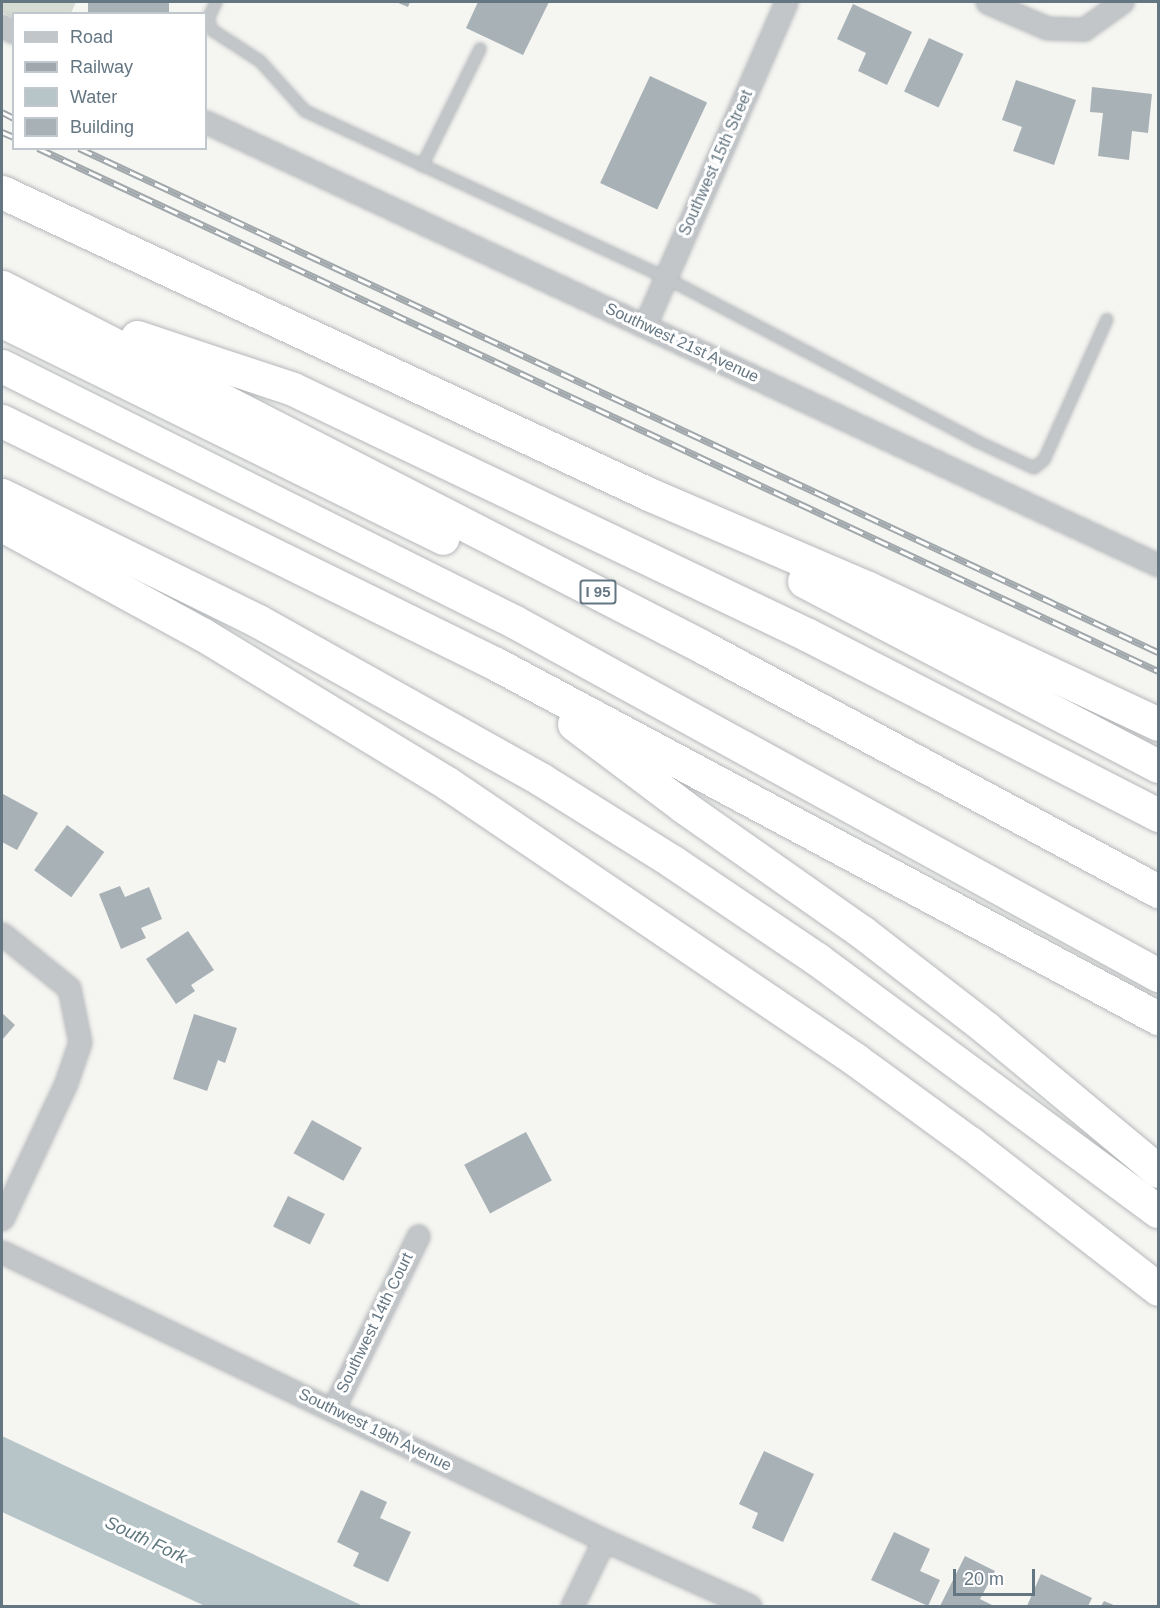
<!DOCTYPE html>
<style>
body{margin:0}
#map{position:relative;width:1160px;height:1608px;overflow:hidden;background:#f5f5f1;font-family:Arial,sans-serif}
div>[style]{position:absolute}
.green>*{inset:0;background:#d6dcd2}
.water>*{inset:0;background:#b7c5c8}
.building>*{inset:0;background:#a8b1b6;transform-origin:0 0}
.roads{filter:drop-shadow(0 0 2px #b5b8bb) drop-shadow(0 0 2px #b5b8bb)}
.lane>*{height:10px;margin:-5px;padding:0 5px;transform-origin:5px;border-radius:5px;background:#c2c6c9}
.street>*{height:21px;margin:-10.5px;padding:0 10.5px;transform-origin:10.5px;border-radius:10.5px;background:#c2c6c9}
.highway>*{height:33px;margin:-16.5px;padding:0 16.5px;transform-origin:16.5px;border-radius:16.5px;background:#fff}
.rail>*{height:7px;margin-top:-3.5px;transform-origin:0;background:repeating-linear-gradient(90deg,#fff 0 14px,#a1a8ac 0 28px);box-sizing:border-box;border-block:2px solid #a1a8ac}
span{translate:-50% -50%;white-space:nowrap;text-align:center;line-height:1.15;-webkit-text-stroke:6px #fff;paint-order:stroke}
.shield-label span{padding:2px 4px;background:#fff;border:2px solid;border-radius:4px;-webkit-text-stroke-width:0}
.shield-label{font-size:15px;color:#647682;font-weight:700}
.street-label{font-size:16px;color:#647682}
.water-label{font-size:18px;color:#5f787f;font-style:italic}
.frame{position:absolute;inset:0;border:3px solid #647682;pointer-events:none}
.legend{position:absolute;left:12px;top:12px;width:195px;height:138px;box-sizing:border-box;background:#fff;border:2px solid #c1c8cd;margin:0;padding:8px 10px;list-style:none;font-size:18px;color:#647682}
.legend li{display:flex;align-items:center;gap:12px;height:30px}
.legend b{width:30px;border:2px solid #c1c8cd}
.scale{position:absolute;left:953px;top:1569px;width:82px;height:27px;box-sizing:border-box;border:3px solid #647682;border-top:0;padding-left:8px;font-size:18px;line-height:21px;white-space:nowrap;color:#647682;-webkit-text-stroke:4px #fff;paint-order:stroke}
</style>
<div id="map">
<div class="green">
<i style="clip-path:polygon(2px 2px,76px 2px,71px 13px,14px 14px,13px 18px,2px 12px)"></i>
</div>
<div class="water">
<i style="clip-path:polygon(2px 1436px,363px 1606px,205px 1606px,2px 1512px)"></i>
</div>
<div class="building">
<i style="left:88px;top:2px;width:81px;height:13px"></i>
<i style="clip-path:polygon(396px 2px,410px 2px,408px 7px)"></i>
<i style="clip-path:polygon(478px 2px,549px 2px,523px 55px,466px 28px)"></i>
<i style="clip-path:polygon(853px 4px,912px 32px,887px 85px,858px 71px,866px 53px,837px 39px)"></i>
<i style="left:929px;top:38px;width:38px;height:59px;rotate:25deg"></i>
<i style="left:650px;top:76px;width:63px;height:118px;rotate:25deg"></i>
<i style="clip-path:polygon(1016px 80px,1076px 100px,1054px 165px,1013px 151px,1022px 127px,1002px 120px)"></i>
<i style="clip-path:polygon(1092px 87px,1152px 94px,1148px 133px,1132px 131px,1129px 160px,1098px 156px,1103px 113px,1090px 112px)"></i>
<i style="clip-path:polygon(3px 794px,38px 813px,17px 850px,2px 842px)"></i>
<i style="left:67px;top:825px;width:46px;height:56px;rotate:36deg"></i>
<i style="clip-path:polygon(120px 886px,125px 897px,149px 887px,162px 919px,141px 928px,146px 938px,121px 949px,99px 894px)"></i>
<i style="clip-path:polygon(188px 931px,214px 970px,191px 985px,195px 991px,176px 1004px,146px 959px)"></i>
<i style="clip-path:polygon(2px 1013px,15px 1025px,2px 1040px)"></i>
<i style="clip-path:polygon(194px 1014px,237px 1028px,225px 1063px,218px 1060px,207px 1091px,173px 1079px)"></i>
<i style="left:312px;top:1120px;width:57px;height:38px;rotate:29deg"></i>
<i style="left:526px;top:1132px;width:55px;height:70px;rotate:62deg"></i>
<i style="left:288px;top:1196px;width:41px;height:34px;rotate:26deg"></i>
<i style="clip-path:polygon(764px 1451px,814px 1474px,783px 1542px,752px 1528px,758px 1513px,739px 1504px)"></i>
<i style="clip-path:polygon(361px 1490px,387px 1502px,380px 1518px,411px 1532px,388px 1582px,353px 1566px,359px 1553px,337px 1542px)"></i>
<i style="clip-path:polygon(894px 1532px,930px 1549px,920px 1571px,940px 1580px,928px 1606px,871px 1580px)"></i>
<i style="clip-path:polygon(965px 1556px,995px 1571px,980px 1599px,994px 1606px,940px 1606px)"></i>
<i style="clip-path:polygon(1041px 1574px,1092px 1598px,1088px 1606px,1027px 1606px)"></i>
<i style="clip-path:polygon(1104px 1601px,1116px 1606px,1101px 1606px)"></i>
</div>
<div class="roads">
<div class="lane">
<i style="left:216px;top:2px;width:19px;rotate:115deg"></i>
<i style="left:208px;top:19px;width:12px;rotate:70deg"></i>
<i style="left:212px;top:30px;width:57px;rotate:32.9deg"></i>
<i style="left:260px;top:61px;width:67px;rotate:48deg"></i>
<i style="left:305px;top:111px;width:398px;rotate:24.8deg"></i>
<i style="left:666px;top:278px;width:350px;rotate:27.7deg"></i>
<i style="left:976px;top:441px;width:64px;rotate:25deg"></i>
<i style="left:1034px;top:468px;width:13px;rotate:-39deg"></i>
<i style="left:1044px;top:460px;width:154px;rotate:-65.9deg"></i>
<i style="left:422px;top:166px;width:131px;rotate:-63.6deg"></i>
</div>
<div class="street">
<i style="left:987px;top:2px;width:65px;rotate:23.4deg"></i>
<i style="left:1047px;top:28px;width:37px;rotate:2deg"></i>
<i style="left:1084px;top:29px;width:47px;rotate:-35.4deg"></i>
<i style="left:2px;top:26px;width:13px;rotate:27deg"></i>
<i style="left:206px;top:122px;width:1050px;rotate:24.95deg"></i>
<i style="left:645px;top:325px;width:352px;rotate:-66.4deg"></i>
<i style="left:2px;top:934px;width:86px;rotate:38.9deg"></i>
<i style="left:69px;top:988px;width:55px;rotate:78.5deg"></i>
<i style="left:80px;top:1042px;width:43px;rotate:108.9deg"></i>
<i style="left:66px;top:1083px;width:150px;rotate:115.2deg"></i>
<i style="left:2px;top:1252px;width:667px;rotate:25.57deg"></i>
<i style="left:604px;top:1540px;width:160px;rotate:24.3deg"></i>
<i style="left:333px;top:1409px;width:193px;rotate:-63.8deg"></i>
<i style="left:572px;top:1606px;width:73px;rotate:-64.1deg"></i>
</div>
<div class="highway">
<i style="left:2px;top:192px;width:716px;rotate:25.03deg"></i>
<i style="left:651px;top:495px;width:236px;rotate:23.2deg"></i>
<i style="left:868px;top:588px;width:320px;rotate:25.1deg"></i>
<i style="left:2px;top:287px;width:786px;rotate:27.18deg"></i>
<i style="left:701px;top:646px;width:519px;rotate:28.2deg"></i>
<i style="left:2px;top:321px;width:491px;rotate:26.2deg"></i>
<i style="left:137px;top:337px;width:164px;rotate:18.4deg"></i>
<i style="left:293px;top:389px;width:571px;rotate:25.53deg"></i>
<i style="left:808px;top:635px;width:394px;rotate:27.2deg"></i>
<i style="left:2px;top:366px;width:573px;rotate:26.52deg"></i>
<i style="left:515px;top:622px;width:734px;rotate:28.77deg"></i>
<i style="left:2px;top:421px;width:551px;rotate:26.19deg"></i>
<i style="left:496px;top:664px;width:751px;rotate:28.14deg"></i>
<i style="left:2px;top:495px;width:285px;rotate:26.2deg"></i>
<i style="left:258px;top:621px;width:325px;rotate:29.2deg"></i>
<i style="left:542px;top:780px;width:155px;rotate:32deg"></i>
<i style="left:673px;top:862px;width:174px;rotate:34deg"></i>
<i style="left:817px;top:959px;width:424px;rotate:36.5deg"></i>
<i style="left:2px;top:525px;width:228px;rotate:28.6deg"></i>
<i style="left:202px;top:634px;width:287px;rotate:31.3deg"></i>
<i style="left:447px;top:783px;width:494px;rotate:34.1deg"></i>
<i style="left:856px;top:1060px;width:141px;rotate:36.1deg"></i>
<i style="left:970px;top:1143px;width:238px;rotate:37.8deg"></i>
<i style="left:804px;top:581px;width:399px;rotate:27.6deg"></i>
<i style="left:574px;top:724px;width:138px;rotate:37deg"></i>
<i style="left:684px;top:807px;width:218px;rotate:35.1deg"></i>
<i style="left:862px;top:932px;width:157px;rotate:37.7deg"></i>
<i style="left:986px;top:1028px;width:224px;rotate:39.7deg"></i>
</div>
</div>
<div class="rail">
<i style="left:2px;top:112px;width:13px;rotate:27deg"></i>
<i style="left:2px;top:132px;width:13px;rotate:23deg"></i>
<i style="left:38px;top:148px;width:1236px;rotate:25.03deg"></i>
<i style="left:79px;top:148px;width:1191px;rotate:25.04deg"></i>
</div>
<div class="shield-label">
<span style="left:598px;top:592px">I 95</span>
</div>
<div class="street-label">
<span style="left:716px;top:163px;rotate:-66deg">Southwest 15th Street</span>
<span style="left:682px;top:343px;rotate:25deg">Southwest 21st Avenue</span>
<span style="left:375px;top:1323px;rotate:-64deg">Southwest 14th Court</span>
<span style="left:375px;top:1430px;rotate:26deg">Southwest 19th Avenue</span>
</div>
<div class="water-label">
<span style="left:146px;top:1540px;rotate:25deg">South Fork</span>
</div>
<div class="frame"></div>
<ul class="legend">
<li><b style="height:8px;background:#c2c6c9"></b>Road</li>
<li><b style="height:8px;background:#a1a8ac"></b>Railway</li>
<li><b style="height:16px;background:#b7c5c8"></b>Water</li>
<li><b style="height:16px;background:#a8b1b6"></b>Building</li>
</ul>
<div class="scale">20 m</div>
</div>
